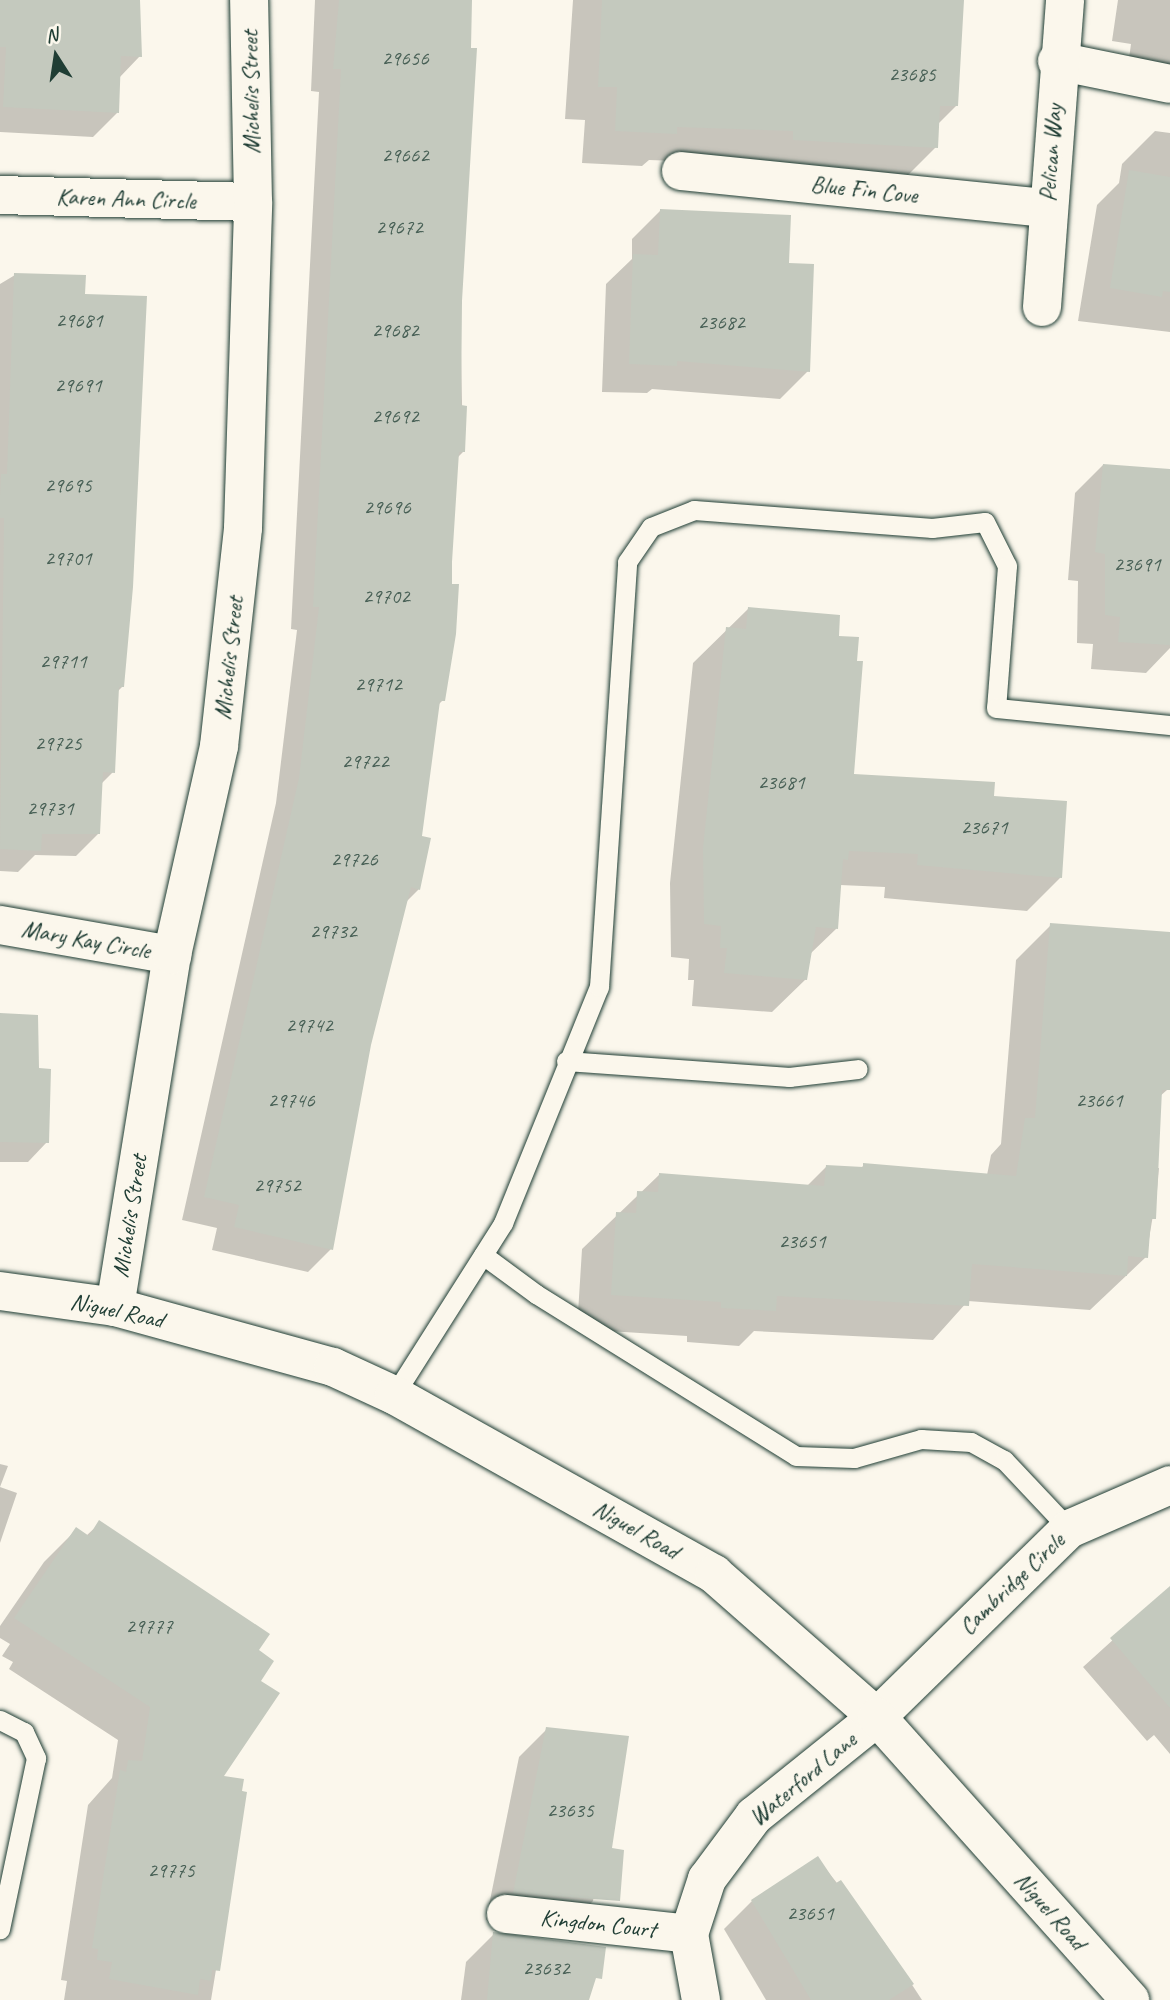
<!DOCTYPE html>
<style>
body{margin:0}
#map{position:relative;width:1170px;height:2000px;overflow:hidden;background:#fbf7ec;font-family:Caveat,sans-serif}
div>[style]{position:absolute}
.shadow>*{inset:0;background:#0003}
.building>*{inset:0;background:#c4c9be}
.roads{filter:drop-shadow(0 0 2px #1f3d34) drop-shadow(0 0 2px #1f3d34)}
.lane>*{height:19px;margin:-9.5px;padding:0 9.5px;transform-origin:9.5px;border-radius:9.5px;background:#fbf7ec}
.street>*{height:38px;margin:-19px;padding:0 19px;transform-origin:19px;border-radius:19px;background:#fbf7ec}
.secondary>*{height:38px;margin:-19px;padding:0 19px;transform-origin:19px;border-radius:19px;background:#fbf7ec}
span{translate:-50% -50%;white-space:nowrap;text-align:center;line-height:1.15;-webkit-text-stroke:5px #fbf7ec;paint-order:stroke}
.number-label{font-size:21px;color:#486056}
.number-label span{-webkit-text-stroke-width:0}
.street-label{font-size:24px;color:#1f3d34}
.north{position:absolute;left:21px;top:21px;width:70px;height:70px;-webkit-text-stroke:5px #fbf7ec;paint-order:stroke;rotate:348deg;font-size:19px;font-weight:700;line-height:28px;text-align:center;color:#1f3d34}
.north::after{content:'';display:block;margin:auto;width:24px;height:32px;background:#1f3d34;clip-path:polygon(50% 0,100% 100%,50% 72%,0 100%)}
</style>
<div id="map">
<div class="shadow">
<i style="clip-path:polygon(0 0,140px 0,140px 56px,119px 78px,117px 113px,93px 137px,0 132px)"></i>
<i style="clip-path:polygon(315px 0,470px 0,460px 301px,463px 452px,457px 458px,443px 700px,437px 706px,420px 837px,419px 889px,405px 903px,369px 1045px,331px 1249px,308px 1272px,212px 1250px,217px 1228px,182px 1220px,276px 803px,297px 630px,291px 629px,319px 92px,311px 91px)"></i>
<i style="clip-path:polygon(962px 0,957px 105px,937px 125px,936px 147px,903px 180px,761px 164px,649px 160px,642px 166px,582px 163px,585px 120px,565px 119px,573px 0)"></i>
<i style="clip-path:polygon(1118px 0,1170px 0,1170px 94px,1125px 87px,1131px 44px,1112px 41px)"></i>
<i style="clip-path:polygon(1155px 131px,1170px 133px,1170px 332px,1078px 321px,1097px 205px,1119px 183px,1122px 164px)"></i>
<i style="clip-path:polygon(660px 211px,808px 371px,780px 399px,652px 389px,647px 393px,602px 392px,606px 284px,632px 259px,632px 239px)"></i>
<i style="clip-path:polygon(15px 275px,84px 296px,123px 686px,117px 692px,113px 772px,100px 785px,98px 834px,76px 856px,35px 855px,18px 872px,0 871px,0 284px)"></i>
<i style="clip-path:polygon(1103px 465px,1170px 470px,1170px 648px,1146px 673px,1091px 669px,1093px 644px,1077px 643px,1078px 581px,1068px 580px,1075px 493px)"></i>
<i style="clip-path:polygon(748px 609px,837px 637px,853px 776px,992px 798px,1061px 877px,1027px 911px,884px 898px,885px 887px,840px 885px,836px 929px,809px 955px,806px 979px,772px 1012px,692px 1006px,694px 980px,688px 980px,689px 959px,671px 957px,670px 883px,693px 663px)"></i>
<i style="clip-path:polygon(1051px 925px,1170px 934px,1170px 1059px,1167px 1090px,1159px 1097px,1153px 1168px,1159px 1168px,1157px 1191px,1146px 1257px,1090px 1310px,968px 1301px,933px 1340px,754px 1331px,739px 1346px,687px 1342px,687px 1336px,577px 1329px,582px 1249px,659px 1175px,807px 1186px,826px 1167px,860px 1169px,864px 1165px,987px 1175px,991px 1155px,1001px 1144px,1016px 960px)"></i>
<i style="clip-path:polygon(0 1015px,38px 1070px,47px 1142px,28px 1162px,0 1162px)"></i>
<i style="clip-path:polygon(0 1464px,8px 1466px,0 1487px,17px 1493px,0 1543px)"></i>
<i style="clip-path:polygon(100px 1523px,256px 1651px,258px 1681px,221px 1777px,245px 1793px,211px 2000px,64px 2000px,67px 1981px,61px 1980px,88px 1805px,112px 1778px,118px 1740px,9px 1669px,13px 1662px,2px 1656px,10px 1644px,0 1638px,0 1626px,44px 1562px,77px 1529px,86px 1536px)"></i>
<i style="clip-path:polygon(1168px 1590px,1170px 1593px,1170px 1754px,1154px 1735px,1147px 1741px,1083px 1667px)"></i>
<i style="clip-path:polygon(547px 1729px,597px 1879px,593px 1901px,565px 1929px,486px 1920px,519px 1757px)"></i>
<i style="clip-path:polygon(817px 1858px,884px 1942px,922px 2000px,766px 2000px,724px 1929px,752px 1901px)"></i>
<i style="clip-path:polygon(494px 1934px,576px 2000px,461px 2000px,466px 1962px)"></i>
</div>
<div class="building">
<i style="clip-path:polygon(0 0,140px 0,142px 57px,121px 56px,119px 113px,3px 107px,6px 47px,0 47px)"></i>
<i style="clip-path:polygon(339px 0,472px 0,471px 48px,477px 48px,462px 301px,461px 405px,467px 406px,465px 452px,459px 452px,452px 562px,452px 584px,459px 584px,456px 634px,445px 701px,440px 701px,422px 836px,431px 838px,420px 890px,411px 887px,371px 1045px,333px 1250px,234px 1227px,239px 1205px,204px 1197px,299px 778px,319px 607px,313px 607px,341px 69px,333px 69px)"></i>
<i style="clip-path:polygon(602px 0,964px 0,958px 106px,940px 106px,938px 148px,793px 140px,793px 131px,677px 127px,677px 134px,615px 131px,617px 87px,598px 87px)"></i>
<i style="clip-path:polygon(1129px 170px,1170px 177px,1170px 292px,1163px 291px,1162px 297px,1110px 288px)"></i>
<i style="clip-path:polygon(660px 209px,791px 215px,789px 263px,814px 264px,810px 372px,677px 361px,677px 366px,629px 364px,633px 254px,658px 255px)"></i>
<i style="clip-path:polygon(14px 273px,86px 275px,85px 294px,147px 296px,133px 587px,124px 687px,119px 687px,115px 773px,103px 772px,100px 834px,42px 834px,41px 851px,0 849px,4px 518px,0 518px,0 496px,1px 474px,7px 474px)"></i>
<i style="clip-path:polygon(1103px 464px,1170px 469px,1170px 645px,1118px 642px,1120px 617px,1105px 615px,1105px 554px,1095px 552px)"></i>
<i style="clip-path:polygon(748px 607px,840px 615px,839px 636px,859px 637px,857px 661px,863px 661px,854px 774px,995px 782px,994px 796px,1067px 801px,1062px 878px,917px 865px,918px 854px,849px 851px,848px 860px,843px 859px,838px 929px,816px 927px,807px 980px,724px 973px,727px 948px,720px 948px,721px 926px,704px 924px,703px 848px,726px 627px,746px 629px)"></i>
<i style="clip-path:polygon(1050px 923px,1170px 932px,1170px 1090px,1162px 1090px,1156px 1219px,1151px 1219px,1148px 1258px,1128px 1256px,1127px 1276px,972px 1264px,969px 1306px,777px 1296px,776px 1311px,721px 1308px,721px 1302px,611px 1295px,616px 1212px,636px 1213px,637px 1191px,658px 1192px,659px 1173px,824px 1186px,826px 1165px,863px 1167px,863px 1163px,1016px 1176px,1025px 1118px,1035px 1118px)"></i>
<i style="clip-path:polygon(0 1013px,38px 1015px,39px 1068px,51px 1069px,49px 1143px,0 1142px)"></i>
<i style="clip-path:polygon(99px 1520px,270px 1634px,259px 1650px,274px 1661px,261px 1681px,280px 1693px,224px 1776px,244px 1779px,242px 1791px,247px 1792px,220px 1971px,212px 1970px,211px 1981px,200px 1979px,198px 1995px,109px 1979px,112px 1962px,97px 1960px,98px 1949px,92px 1948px,120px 1770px,126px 1772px,128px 1760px,142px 1761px,150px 1707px,14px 1618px,76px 1527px,89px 1536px)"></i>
<i style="clip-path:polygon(1170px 1586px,1170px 1708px,1110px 1638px)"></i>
<i style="clip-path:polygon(546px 1727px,629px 1736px,612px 1848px,624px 1850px,620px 1901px,513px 1893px)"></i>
<i style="clip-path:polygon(818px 1856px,836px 1883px,841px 1880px,914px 1984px,889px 2000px,811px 2000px,751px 1900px)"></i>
<i style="clip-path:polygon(493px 1932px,606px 1947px,602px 1979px,596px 1978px,589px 2000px,487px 2000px)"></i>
</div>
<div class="roads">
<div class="lane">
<i style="left:566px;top:1061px;width:224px;rotate:4.1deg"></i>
<i style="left:789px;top:1077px;width:69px;rotate:-6.6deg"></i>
<i style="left:483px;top:1255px;width:66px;rotate:36.3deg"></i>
<i style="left:536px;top:1294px;width:306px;rotate:31.9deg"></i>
<i style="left:796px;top:1456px;width:58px;rotate:2deg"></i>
<i style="left:854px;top:1458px;width:70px;rotate:-15.8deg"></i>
<i style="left:921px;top:1439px;width:50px;rotate:3.4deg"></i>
<i style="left:971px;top:1442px;width:38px;rotate:29deg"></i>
<i style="left:1004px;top:1460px;width:95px;rotate:46.7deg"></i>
<i style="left:394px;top:1395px;width:204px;rotate:-57.6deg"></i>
<i style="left:503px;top:1223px;width:255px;rotate:-67.9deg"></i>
<i style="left:599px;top:987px;width:426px;rotate:-86.2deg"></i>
<i style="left:627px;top:562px;width:42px;rotate:-55.6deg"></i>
<i style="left:651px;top:527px;width:46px;rotate:-21.6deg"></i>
<i style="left:694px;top:510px;width:239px;rotate:4.3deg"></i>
<i style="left:932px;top:528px;width:53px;rotate:-6.5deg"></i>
<i style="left:985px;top:522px;width:49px;rotate:63.4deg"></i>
<i style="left:1007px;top:566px;width:142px;rotate:94.4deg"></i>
<i style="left:996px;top:708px;width:175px;rotate:5.6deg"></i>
<i style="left:0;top:1720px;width:27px;rotate:27deg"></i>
<i style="left:24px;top:1732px;width:29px;rotate:65deg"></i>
<i style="left:36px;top:1758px;width:175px;rotate:101.9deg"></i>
</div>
<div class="street">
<i style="left:1057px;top:61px;width:115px;rotate:11.5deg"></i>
<i style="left:681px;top:171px;width:368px;rotate:5.8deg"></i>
<i style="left:0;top:195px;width:253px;rotate:1.6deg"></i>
<i style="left:1042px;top:307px;width:308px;rotate:-85.7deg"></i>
<i style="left:0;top:925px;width:175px;rotate:9.9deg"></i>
<i style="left:115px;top:1307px;width:357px;rotate:-80.8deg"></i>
<i style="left:172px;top:955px;width:214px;rotate:-77.3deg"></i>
<i style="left:219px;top:746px;width:219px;rotate:-83.7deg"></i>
<i style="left:243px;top:528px;width:326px;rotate:-88.2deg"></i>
<i style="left:253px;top:202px;width:202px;rotate:-91.1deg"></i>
<i style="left:506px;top:1914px;width:184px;rotate:6.2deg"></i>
<i style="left:701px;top:2000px;width:67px;rotate:-100.3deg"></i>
<i style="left:689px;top:1934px;width:58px;rotate:-71.9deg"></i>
<i style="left:707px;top:1879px;width:79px;rotate:-53.3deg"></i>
<i style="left:754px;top:1816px;width:158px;rotate:-38.8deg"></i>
<i style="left:877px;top:1717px;width:269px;rotate:-44.4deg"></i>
<i style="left:1069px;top:1529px;width:110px;rotate:-23.5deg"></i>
</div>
<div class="secondary">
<i style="left:0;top:1291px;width:116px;rotate:7.9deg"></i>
<i style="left:115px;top:1307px;width:226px;rotate:15.4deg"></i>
<i style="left:333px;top:1367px;width:67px;rotate:24.7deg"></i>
<i style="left:394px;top:1395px;width:367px;rotate:29.2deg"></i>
<i style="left:714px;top:1574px;width:217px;rotate:41.3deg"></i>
<i style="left:877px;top:1717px;width:380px;rotate:48.2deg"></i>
</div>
</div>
<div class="number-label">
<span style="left:405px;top:58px">29656</span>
<span style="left:912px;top:74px">23685</span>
<span style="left:405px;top:155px">29662</span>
<span style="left:399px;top:227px">29672</span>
<span style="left:79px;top:320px">29681</span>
<span style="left:721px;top:322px">23682</span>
<span style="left:395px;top:330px">29682</span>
<span style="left:78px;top:385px">29691</span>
<span style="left:395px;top:416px">29692</span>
<span style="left:68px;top:485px">29695</span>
<span style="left:387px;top:507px">29696</span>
<span style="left:68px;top:558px">29701</span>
<span style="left:1137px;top:564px">23691</span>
<span style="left:386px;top:596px">29702</span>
<span style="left:63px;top:661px">29711</span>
<span style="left:378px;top:684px">29712</span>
<span style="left:58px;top:743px">29725</span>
<span style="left:365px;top:761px">29722</span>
<span style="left:781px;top:782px">23681</span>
<span style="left:50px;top:808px">29731</span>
<span style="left:984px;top:827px">23671</span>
<span style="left:354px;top:859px">29726</span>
<span style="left:333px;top:931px">29732</span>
<span style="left:309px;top:1025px">29742</span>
<span style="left:291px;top:1100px">29746</span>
<span style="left:1099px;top:1100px">23661</span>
<span style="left:277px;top:1185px">29752</span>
<span style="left:802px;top:1241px">23651</span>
<span style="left:149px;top:1626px">29777</span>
<span style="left:570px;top:1810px">23635</span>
<span style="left:171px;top:1870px">29775</span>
<span style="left:810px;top:1913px">23651</span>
<span style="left:546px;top:1968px">23632</span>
</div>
<div class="street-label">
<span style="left:251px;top:92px;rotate:-91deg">Michelis Street</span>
<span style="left:1051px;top:153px;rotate:-86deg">Pelican Way</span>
<span style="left:864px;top:190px;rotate:6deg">Blue Fin Cove</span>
<span style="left:126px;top:199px;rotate:2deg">Karen Ann Circle</span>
<span style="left:229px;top:658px;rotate:-84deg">Michelis Street</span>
<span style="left:86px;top:940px;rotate:10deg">Mary Kay Circle</span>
<span style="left:130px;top:1216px;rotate:-81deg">Michelis Street</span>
<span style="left:117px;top:1311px;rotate:12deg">Niguel Road</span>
<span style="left:636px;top:1530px;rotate:29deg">Niguel Road</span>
<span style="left:1012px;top:1584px;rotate:-44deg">Cambridge Circle</span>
<span style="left:803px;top:1779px;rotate:-40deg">Waterford Lane</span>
<span style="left:1050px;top:1911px;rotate:48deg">Niguel Road</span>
<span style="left:598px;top:1924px;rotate:6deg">Kingdon Court</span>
</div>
<div class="north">N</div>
</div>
